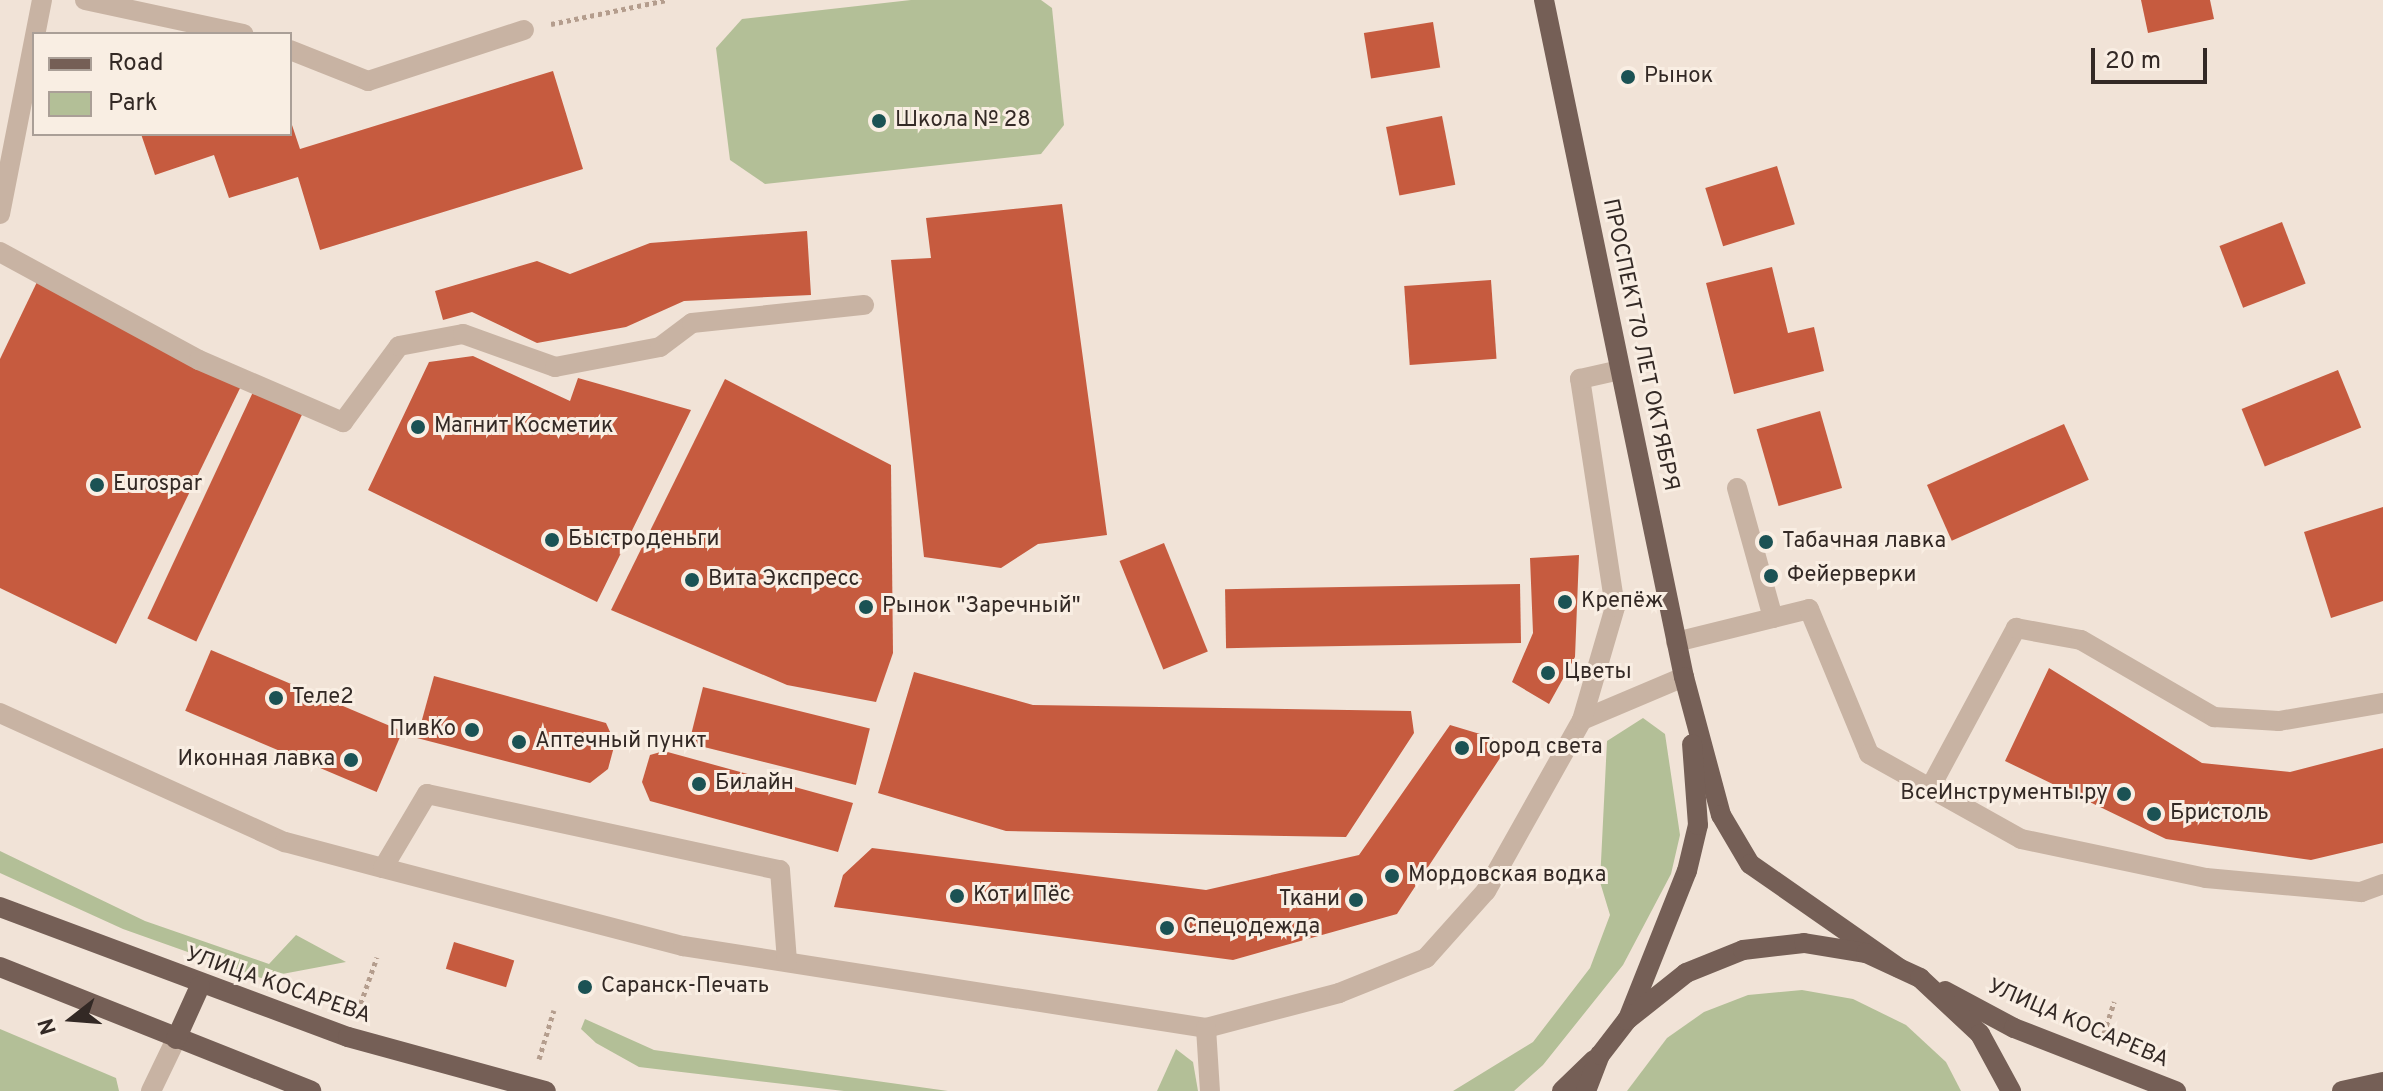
<!DOCTYPE html>
<meta charset="utf-8">
<style>
body{margin:0}
#map{position:relative;width:2383px;height:1091px;overflow:hidden;background:#f1e3d7;font-family:Overpass,sans-serif}
div>[style]{position:absolute}
.green>*{inset:0;background:#b3bf97}
.building>*{inset:0;background:#c65b3f;transform-origin:0 0}
.path>*{height:5px;margin-top:-2.5px;transform-origin:0;background:repeating-linear-gradient(90deg,#b49d8d 0 4px,transparent 0 8px)}
.minor>*{height:20px;margin:-10px;padding:0 10px;transform-origin:10px;border-radius:10px;background:#c8b3a3}
.major>*{height:20px;margin:-10px;padding:0 10px;transform-origin:10px;border-radius:10px;background:#755f56}
.dots>*{width:22px;height:22px;translate:-50% -50%;box-sizing:border-box;border:4px solid #f9eee3;border-radius:50%}
span{translate:-50% -50%;white-space:nowrap;text-align:center;line-height:1.15;-webkit-text-stroke:6px #f9eee3;paint-order:stroke}
.poi-label{font-size:22px;color:#332925}
.left{translate:0 -50%;text-align:left}
.right{translate:-100% -50%;text-align:right}
.street-label{font-size:22px;color:#332925}
.legend{position:absolute;left:32px;top:32px;width:260px;height:104px;box-sizing:border-box;background:#f9eee3;border:2px solid #aa9f97;margin:0;padding:10px 14px;list-style:none;font-size:24px;color:#332925}
.legend li{display:flex;align-items:center;gap:16px;height:40px}
.legend b{width:40px;border:2px solid #aa9f97}
.north{position:absolute;left:32px;top:979px;width:80px;height:80px;-webkit-text-stroke:6px #f9eee3;paint-order:stroke;rotate:253deg;font-size:22px;font-weight:700;line-height:32px;text-align:center;color:#332925}
.north::after{content:'';display:block;margin:auto;width:28px;height:36px;background:#332925;clip-path:polygon(50% 0,100% 100%,50% 72%,0 100%)}
.scale{position:absolute;left:2091px;top:48px;width:116px;height:36px;box-sizing:border-box;border:4px solid #332925;border-top:0;padding-left:10px;font-size:24px;line-height:28px;white-space:nowrap;color:#332925;-webkit-text-stroke:6px #f9eee3;paint-order:stroke}
</style>
<div id="map">
<div class="green">
<i style="clip-path:polygon(911px 0,1041px 0,1052px 8px,1064px 125px,1041px 154px,765px 184px,730px 160px,716px 48px,742px 19px)"></i>
<i style="clip-path:polygon(1643px 718px,1665px 734px,1680px 835px,1671px 874px,1623px 965px,1543px 1065px,1514px 1091px,1453px 1091px,1533px 1042px,1590px 968px,1610px 915px,1600px 882px,1607px 741px)"></i>
<i style="clip-path:polygon(0 851px,145px 921px,269px 964px,296px 935px,346px 962px,261px 978px,123px 929px,0 873px)"></i>
<i style="clip-path:polygon(1802px 990px,1853px 999px,1906px 1025px,1946px 1062px,1961px 1091px,1627px 1091px,1667px 1038px,1704px 1012px,1748px 995px)"></i>
<i style="clip-path:polygon(585px 1019px,654px 1050px,948px 1091px,844px 1091px,639px 1067px,596px 1043px,581px 1029px)"></i>
<i style="clip-path:polygon(0 1029px,116px 1078px,119px 1091px,0 1091px)"></i>
<i style="clip-path:polygon(1176px 1049px,1193px 1062px,1198px 1091px,1157px 1091px)"></i>
</div>
<div class="building">
<i style="clip-path:polygon(2141px 0,2210px 0,2214px 19px,2148px 33px)"></i>
<i style="left:1433px;top:22px;width:46px;height:70px;rotate:81deg"></i>
<i style="clip-path:polygon(553px 71px,583px 169px,320px 250px,298px 177px,229px 198px,214px 155px,155px 175px,141px 134px,290px 134px,291px 122px,300px 149px)"></i>
<i style="left:1442px;top:116px;width:70px;height:57px;rotate:79deg"></i>
<i style="left:1777px;top:166px;width:61px;height:75px;rotate:73deg"></i>
<i style="clip-path:polygon(1062px 204px,1107px 535px,1038px 544px,1001px 568px,924px 557px,891px 260px,931px 258px,926px 218px)"></i>
<i style="left:2282px;top:222px;width:66px;height:67px;rotate:69deg"></i>
<i style="clip-path:polygon(807px 231px,811px 295px,684px 301px,626px 327px,537px 343px,472px 312px,443px 320px,435px 291px,537px 261px,570px 274px,650px 243px)"></i>
<i style="clip-path:polygon(1772px 267px,1788px 333px,1814px 327px,1824px 371px,1734px 394px,1706px 283px)"></i>
<i style="left:1491px;top:280px;width:79px;height:87px;rotate:86deg"></i>
<i style="clip-path:polygon(37px 282px,243px 382px,116px 644px,0 588px,0 359px)"></i>
<i style="clip-path:polygon(473px 356px,570px 401px,578px 378px,691px 410px,597px 602px,368px 490px,429px 362px)"></i>
<i style="left:2338px;top:370px;width:62px;height:104px;rotate:68deg"></i>
<i style="clip-path:polygon(725px 379px,891px 465px,893px 653px,876px 702px,787px 685px,611px 610px)"></i>
<i style="left:253px;top:392px;width:54px;height:250px;rotate:25deg"></i>
<i style="left:1820px;top:411px;width:80px;height:66px;rotate:74deg"></i>
<i style="left:2064px;top:424px;width:61px;height:150px;rotate:66deg"></i>
<i style="clip-path:polygon(2383px 507px,2383px 601px,2331px 618px,2304px 532px)"></i>
<i style="left:1164px;top:543px;width:117px;height:48px;rotate:68deg"></i>
<i style="clip-path:polygon(1579px 555px,1575px 657px,1549px 704px,1512px 682px,1533px 633px,1530px 558px)"></i>
<i style="left:1520px;top:584px;width:59px;height:295px;rotate:89deg"></i>
<i style="left:211px;top:650px;width:208px;height:66px;rotate:23deg"></i>
<i style="clip-path:polygon(2049px 668px,2202px 763px,2290px 772px,2383px 748px,2383px 843px,2311px 860px,2166px 839px,2005px 761px)"></i>
<i style="clip-path:polygon(914px 672px,1033px 705px,1411px 711px,1414px 733px,1346px 837px,1006px 831px,878px 793px)"></i>
<i style="clip-path:polygon(434px 676px,606px 723px,615px 743px,608px 769px,590px 783px,417px 738px)"></i>
<i style="left:703px;top:687px;width:172px;height:58px;rotate:14deg"></i>
<i style="clip-path:polygon(1450px 725px,1510px 743px,1397px 914px,1233px 960px,834px 907px,843px 875px,872px 848px,1206px 890px,1359px 855px)"></i>
<i style="clip-path:polygon(664px 751px,853px 803px,838px 852px,650px 801px,642px 782px,650px 755px)"></i>
<i style="left:454px;top:942px;width:63px;height:28px;rotate:17deg"></i>
<i style="left:581px;top:977px;width:15px;height:16px;rotate:20deg"></i>
</div>
<div class="path">
<i style="left:551px;top:24px;width:118px;rotate:-11.7deg"></i>
<i style="left:358px;top:1011px;width:57px;rotate:-70.6deg"></i>
<i style="left:2104px;top:1033px;width:33px;rotate:-72deg"></i>
<i style="left:539px;top:1059px;width:51px;rotate:-73deg"></i>
</div>
<div class="minor">
<i style="left:85px;top:0;width:162px;rotate:12.1deg"></i>
<i style="left:290px;top:50px;width:84px;rotate:21.7deg"></i>
<i style="left:368px;top:81px;width:164px;rotate:-18.1deg"></i>
<i style="left:0;top:214px;width:218px;rotate:-78.9deg"></i>
<i style="left:0;top:252px;width:226px;rotate:28.5deg"></i>
<i style="left:199px;top:360px;width:157px;rotate:23.3deg"></i>
<i style="left:343px;top:422px;width:94px;rotate:-53.6deg"></i>
<i style="left:399px;top:346px;width:65px;rotate:-10.6deg"></i>
<i style="left:463px;top:334px;width:98px;rotate:19.7deg"></i>
<i style="left:555px;top:367px;width:107px;rotate:-10.8deg"></i>
<i style="left:660px;top:347px;width:40px;rotate:-37deg"></i>
<i style="left:692px;top:323px;width:173px;rotate:-6deg"></i>
<i style="left:1737px;top:488px;width:135px;rotate:74.5deg"></i>
<i style="left:1676px;top:642px;width:137px;rotate:-13.9deg"></i>
<i style="left:1809px;top:609px;width:157px;rotate:67.5deg"></i>
<i style="left:1869px;top:754px;width:174px;rotate:29.2deg"></i>
<i style="left:2021px;top:839px;width:189px;rotate:11.9deg"></i>
<i style="left:2206px;top:878px;width:156px;rotate:5.2deg"></i>
<i style="left:2361px;top:892px;width:23px;rotate:-20deg"></i>
<i style="left:0;top:713px;width:313px;rotate:24.4deg"></i>
<i style="left:285px;top:842px;width:101px;rotate:14.9deg"></i>
<i style="left:383px;top:868px;width:310px;rotate:14.6deg"></i>
<i style="left:683px;top:946px;width:529px;rotate:8.91deg"></i>
<i style="left:1206px;top:1028px;width:138px;rotate:-14.7deg"></i>
<i style="left:1339px;top:993px;width:94px;rotate:-21.9deg"></i>
<i style="left:1426px;top:958px;width:90px;rotate:-48.2deg"></i>
<i style="left:1486px;top:891px;width:196px;rotate:-60.7deg"></i>
<i style="left:1582px;top:720px;width:111px;rotate:-22.9deg"></i>
<i style="left:1582px;top:720px;width:118px;rotate:-73.7deg"></i>
<i style="left:1615px;top:607px;width:231px;rotate:-98.7deg"></i>
<i style="left:1580px;top:379px;width:41px;rotate:-12.7deg"></i>
<i style="left:1930px;top:788px;width:182px;rotate:-61.7deg"></i>
<i style="left:2016px;top:628px;width:66px;rotate:10.5deg"></i>
<i style="left:2081px;top:640px;width:154px;rotate:30.1deg"></i>
<i style="left:2214px;top:717px;width:65px;rotate:3.5deg"></i>
<i style="left:2279px;top:721px;width:106px;rotate:-9.8deg"></i>
<i style="left:383px;top:868px;width:86px;rotate:-59.3deg"></i>
<i style="left:427px;top:794px;width:361px;rotate:12.2deg"></i>
<i style="left:780px;top:870px;width:92px;rotate:85.6deg"></i>
<i style="left:1206px;top:1028px;width:63px;rotate:86.4deg"></i>
<i style="left:151px;top:1091px;width:58px;rotate:-64.3deg"></i>
</div>
<div class="major">
<i style="left:1544px;top:0;width:691px;rotate:78.32deg"></i>
<i style="left:1684px;top:677px;width:143px;rotate:75deg"></i>
<i style="left:1721px;top:815px;width:57px;rotate:59.4deg"></i>
<i style="left:1750px;top:864px;width:182px;rotate:34.9deg"></i>
<i style="left:0;top:907px;width:371px;rotate:20.5deg"></i>
<i style="left:348px;top:1037px;width:205px;rotate:15.3deg"></i>
<i style="left:0;top:967px;width:335px;rotate:21.7deg"></i>
<i style="left:1945px;top:991px;width:78px;rotate:28.2deg"></i>
<i style="left:2014px;top:1028px;width:174px;rotate:21.3deg"></i>
<i style="left:1628px;top:1019px;width:159px;rotate:-68.3deg"></i>
<i style="left:1687px;top:871px;width:47px;rotate:-76.6deg"></i>
<i style="left:1698px;top:825px;width:81px;rotate:-94.2deg"></i>
<i style="left:176px;top:1039px;width:58px;rotate:-65.6deg"></i>
<i style="left:1562px;top:1091px;width:45px;rotate:-44.1deg"></i>
<i style="left:1586px;top:1091px;width:39px;rotate:-69deg"></i>
<i style="left:1600px;top:1055px;width:44px;rotate:-52.4deg"></i>
<i style="left:1627px;top:1020px;width:75px;rotate:-38.5deg"></i>
<i style="left:1686px;top:973px;width:61px;rotate:-22deg"></i>
<i style="left:1743px;top:950px;width:61px;rotate:-6.5deg"></i>
<i style="left:1804px;top:943px;width:63px;rotate:9.2deg"></i>
<i style="left:1866px;top:953px;width:60px;rotate:24.8deg"></i>
<i style="left:1920px;top:978px;width:82px;rotate:43deg"></i>
<i style="left:1980px;top:1034px;width:65px;rotate:61.5deg"></i>
<i style="left:2342px;top:1091px;width:42px;rotate:-12.4deg"></i>
</div>
<div class="dots">
<i style="left:1628px;top:77px;background:#1b5254"></i>
<i style="left:879px;top:121px;background:#1b5254"></i>
<i style="left:418px;top:427px;background:#1b5254"></i>
<i style="left:97px;top:485px;background:#1b5254"></i>
<i style="left:552px;top:540px;background:#1b5254"></i>
<i style="left:1766px;top:542px;background:#1b5254"></i>
<i style="left:1771px;top:576px;background:#1b5254"></i>
<i style="left:692px;top:580px;background:#1b5254"></i>
<i style="left:1565px;top:602px;background:#1b5254"></i>
<i style="left:866px;top:607px;background:#1b5254"></i>
<i style="left:1548px;top:673px;background:#1b5254"></i>
<i style="left:276px;top:698px;background:#1b5254"></i>
<i style="left:472px;top:730px;background:#1b5254"></i>
<i style="left:519px;top:742px;background:#1b5254"></i>
<i style="left:1462px;top:748px;background:#1b5254"></i>
<i style="left:351px;top:760px;background:#1b5254"></i>
<i style="left:699px;top:784px;background:#1b5254"></i>
<i style="left:2124px;top:794px;background:#1b5254"></i>
<i style="left:2154px;top:814px;background:#1b5254"></i>
<i style="left:1392px;top:876px;background:#1b5254"></i>
<i style="left:957px;top:896px;background:#1b5254"></i>
<i style="left:1356px;top:900px;background:#1b5254"></i>
<i style="left:1167px;top:928px;background:#1b5254"></i>
<i style="left:585px;top:987px;background:#1b5254"></i>
</div>
<div class="poi-label">
<span class="left" style="left:1644px;top:77px">Рынок</span>
<span class="left" style="left:895px;top:121px">Школа № 28</span>
<span class="left" style="left:434px;top:427px">Магнит Косметик</span>
<span class="left" style="left:113px;top:485px">Eurospar</span>
<span class="left" style="left:568px;top:540px">Быстроденьги</span>
<span class="left" style="left:1782px;top:542px">Табачная лавка</span>
<span class="left" style="left:1787px;top:576px">Фейерверки</span>
<span class="left" style="left:708px;top:580px">Вита Экспресс</span>
<span class="left" style="left:1581px;top:602px">Крепёж</span>
<span class="left" style="left:882px;top:607px">Рынок "Заречный"</span>
<span class="left" style="left:1564px;top:673px">Цветы</span>
<span class="left" style="left:292px;top:698px">Теле2</span>
<span class="right" style="left:456px;top:730px">ПивКо</span>
<span class="left" style="left:535px;top:742px">Аптечный пункт</span>
<span class="left" style="left:1478px;top:748px">Город света</span>
<span class="right" style="left:335px;top:760px">Иконная лавка</span>
<span class="left" style="left:715px;top:784px">Билайн</span>
<span class="right" style="left:2108px;top:794px">ВсеИнструменты.ру</span>
<span class="left" style="left:2170px;top:814px">Бристоль</span>
<span class="left" style="left:1408px;top:876px">Мордовская водка</span>
<span class="left" style="left:973px;top:896px">Кот и Пёс</span>
<span class="right" style="left:1340px;top:900px">Ткани</span>
<span class="left" style="left:1183px;top:928px">Спецодежда</span>
<span class="left" style="left:601px;top:987px">Саранск-Печать</span>
</div>
<div class="street-label">
<span style="left:1640px;top:345px;rotate:78deg">ПРОСПЕКТ 70 ЛЕТ ОКТЯБРЯ</span>
<span style="left:278px;top:986px;rotate:19deg">УЛИЦА КОСАРЕВА</span>
<span style="left:2078px;top:1024px;rotate:23deg">УЛИЦА КОСАРЕВА</span>
</div>
<ul class="legend">
<li><b style="height:10px;background:#755f56"></b>Road</li>
<li><b style="height:22px;background:#b3bf97"></b>Park</li>
</ul>
<div class="north">N</div>
<div class="scale">20 m</div>
</div>
